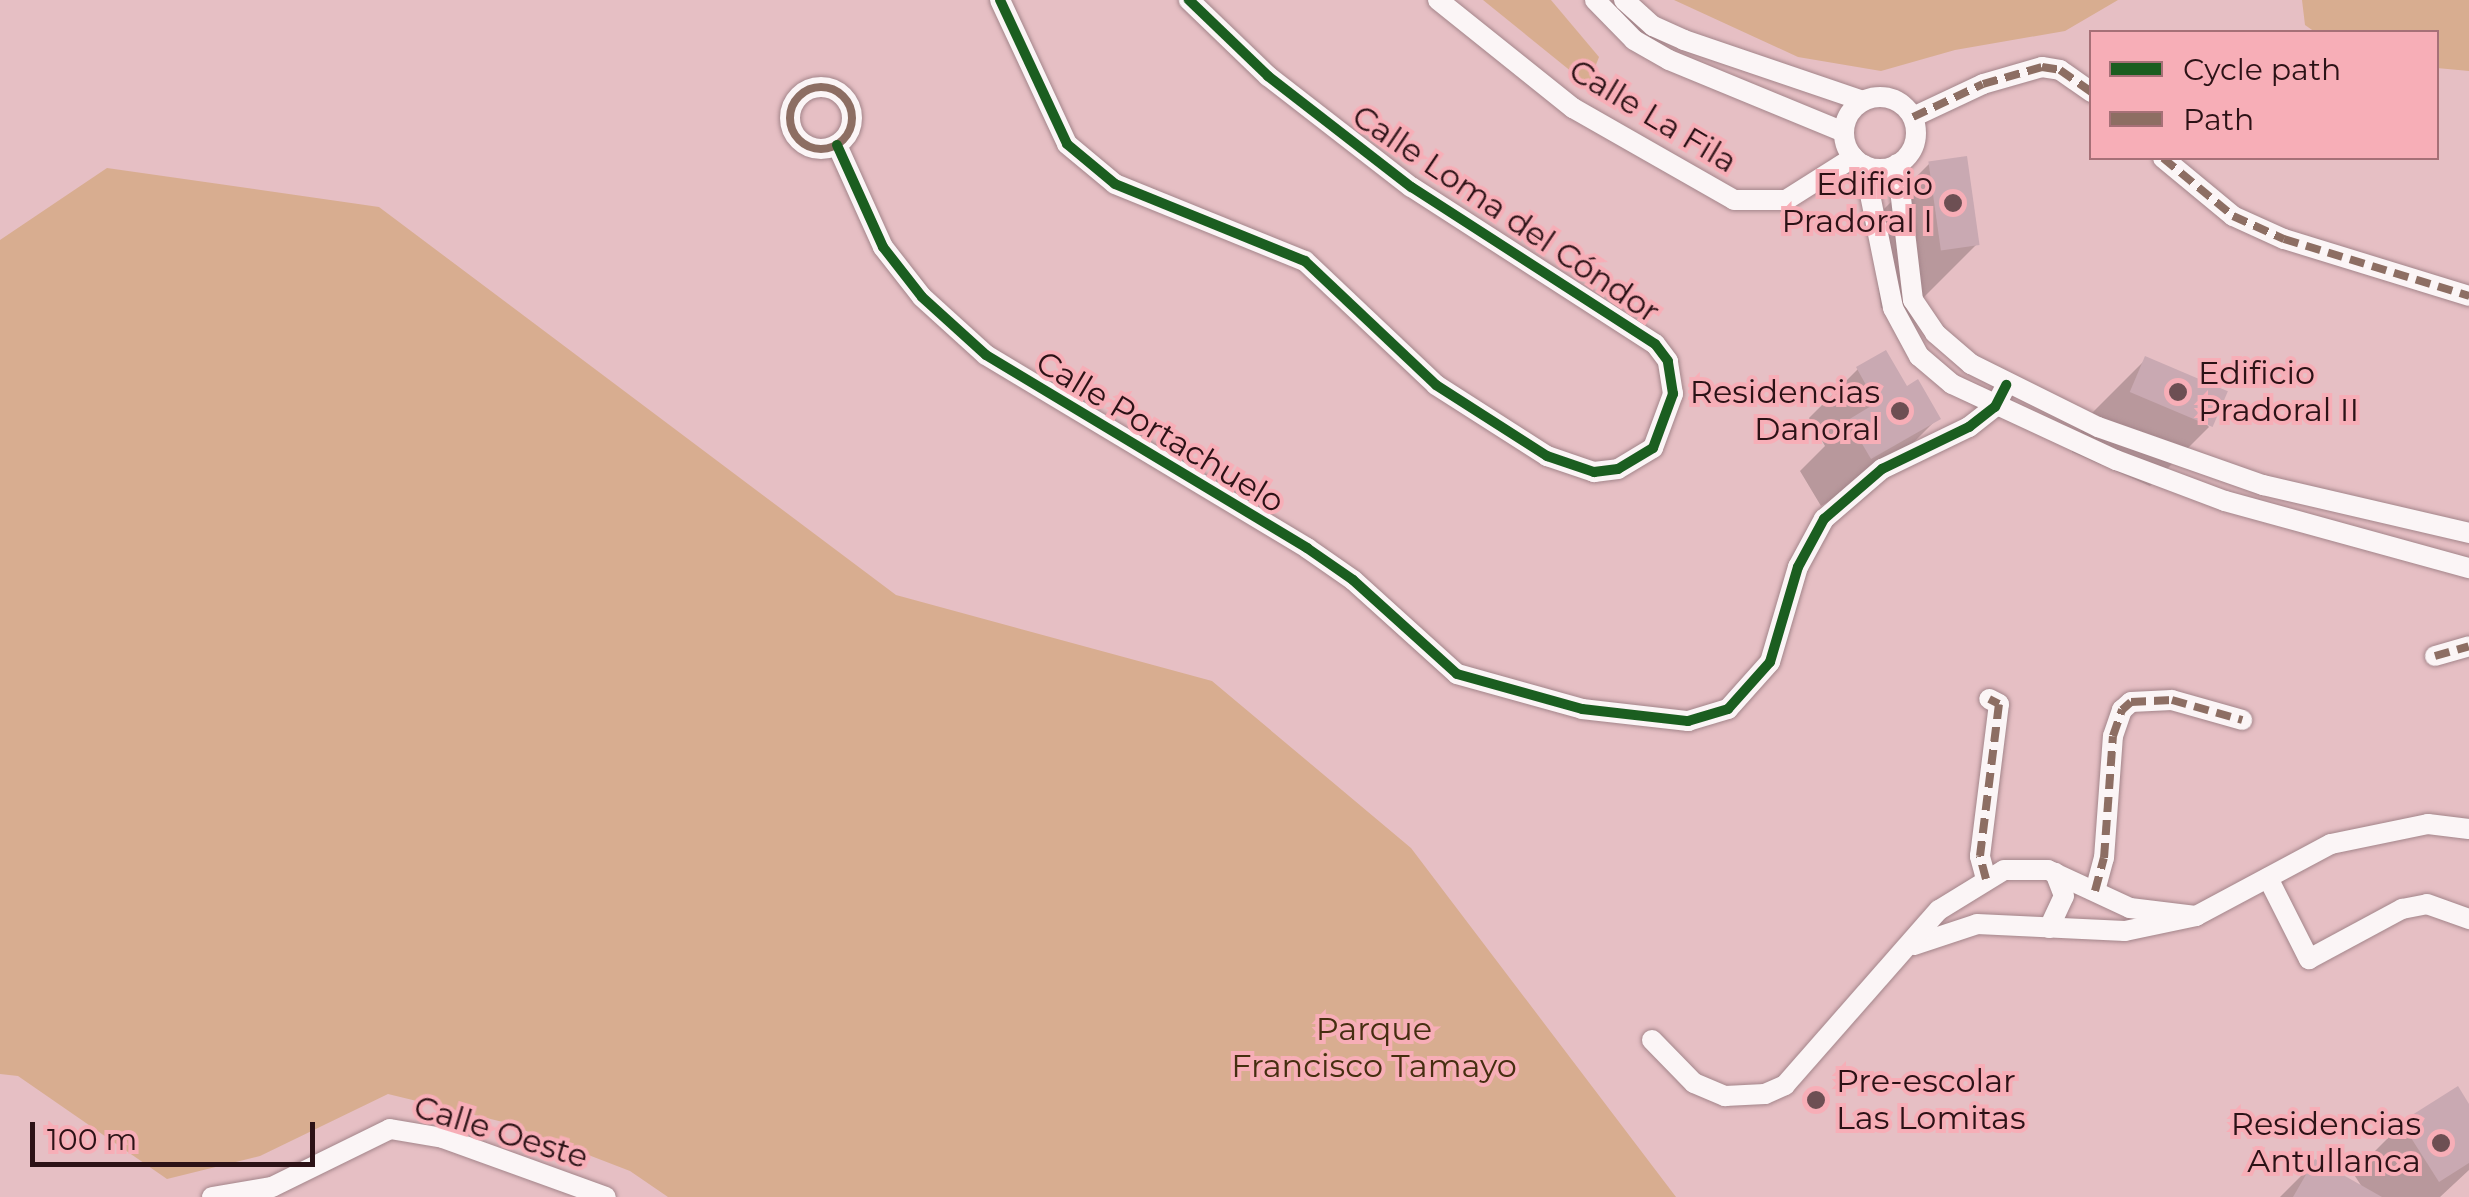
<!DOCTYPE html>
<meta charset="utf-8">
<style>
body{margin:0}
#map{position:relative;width:2469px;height:1197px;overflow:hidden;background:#e6bfc4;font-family:Montserrat,sans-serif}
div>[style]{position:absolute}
.green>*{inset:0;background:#d8ad90}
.shadow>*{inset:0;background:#0003}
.building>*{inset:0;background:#c9a9b2;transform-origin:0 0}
.roads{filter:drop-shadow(0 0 2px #a3858a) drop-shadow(0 0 2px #a3858a)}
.minor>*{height:20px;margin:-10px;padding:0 10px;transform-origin:10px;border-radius:10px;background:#fbf5f6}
.minor>.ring{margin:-10px;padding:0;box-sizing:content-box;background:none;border:20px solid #fbf5f6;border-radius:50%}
.quiet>*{height:8px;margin-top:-4px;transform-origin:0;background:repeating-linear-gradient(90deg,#8d6e63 0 15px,transparent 0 23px)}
.quiet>.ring{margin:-4px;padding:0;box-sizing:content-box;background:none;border:8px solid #8d6e63;border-radius:50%}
.cycleway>*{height:10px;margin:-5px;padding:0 5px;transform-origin:5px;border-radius:5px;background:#1b5e20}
.dots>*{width:28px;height:28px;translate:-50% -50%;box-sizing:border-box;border:5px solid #f7aeb7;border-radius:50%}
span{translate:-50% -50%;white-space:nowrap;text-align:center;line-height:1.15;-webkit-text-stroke:8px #f7aeb7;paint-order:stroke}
.street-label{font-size:32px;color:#2c1216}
.poi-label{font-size:32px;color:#2c1216}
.right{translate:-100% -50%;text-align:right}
.left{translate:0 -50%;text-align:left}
.park-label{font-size:32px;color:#452e10}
.legend{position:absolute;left:2089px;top:30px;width:350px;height:130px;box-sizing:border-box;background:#f7aeb7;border:2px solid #a67077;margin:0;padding:12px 18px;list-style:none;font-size:30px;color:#2c1216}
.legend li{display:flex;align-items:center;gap:20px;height:50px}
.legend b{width:50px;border:2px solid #a67077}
.scale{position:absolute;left:30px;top:1122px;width:285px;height:45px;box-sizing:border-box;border:5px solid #2c1216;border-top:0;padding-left:12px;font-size:30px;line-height:35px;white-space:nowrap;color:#2c1216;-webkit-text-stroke:8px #f7aeb7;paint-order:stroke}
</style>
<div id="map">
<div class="green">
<i style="clip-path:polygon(1483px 0,1551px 0,1599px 57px,1588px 85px)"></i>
<i style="clip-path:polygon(1674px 0,2118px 0,2065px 31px,1955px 50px,1881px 71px,1798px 57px)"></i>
<i style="clip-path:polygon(2302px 0,2469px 0,2469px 71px,2437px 68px,2436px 32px,2315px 32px,2305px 25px)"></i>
<i style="clip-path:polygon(107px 168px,379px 207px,896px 595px,1212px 681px,1411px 848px,1676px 1197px,668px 1197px,630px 1171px,503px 1122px,388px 1094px,260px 1156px,167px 1179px,18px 1076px,0 1074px,0 240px)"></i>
</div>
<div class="shadow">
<i style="clip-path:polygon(1929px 164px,1977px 244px,1918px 303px,1881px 308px,1870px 223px)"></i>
<i style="clip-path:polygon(2146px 359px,2209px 427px,2150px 486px,2072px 452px,2087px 418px)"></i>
<i style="clip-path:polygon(1858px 369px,1906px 389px,1938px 418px,1889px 467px,1821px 506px,1800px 471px,1825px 446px,1809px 418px)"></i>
<i style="clip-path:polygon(2457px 1090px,2469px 1108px,2469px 1170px,2440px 1197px,2280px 1197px,2315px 1162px,2364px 1190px,2353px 1173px,2402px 1124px)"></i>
</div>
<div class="building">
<i style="left:1967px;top:156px;width:90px;height:39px;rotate:82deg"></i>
<i style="clip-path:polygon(1886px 350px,1907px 386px,1918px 379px,1941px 419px,1871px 459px,1848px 420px,1876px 403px,1856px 367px)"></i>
<i style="left:2145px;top:356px;width:90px;height:39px;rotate:23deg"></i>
<i style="clip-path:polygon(2458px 1086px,2469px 1104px,2469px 1163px,2439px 1182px,2401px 1122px)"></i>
<i style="clip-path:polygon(2315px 1159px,2382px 1197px,2293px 1197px)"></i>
</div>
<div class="roads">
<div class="minor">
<i style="left:1000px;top:0;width:159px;rotate:65deg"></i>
<i style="left:1067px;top:144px;width:62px;rotate:39.8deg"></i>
<i style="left:1115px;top:184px;width:205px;rotate:22.1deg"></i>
<i style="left:1305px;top:261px;width:180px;rotate:43.4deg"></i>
<i style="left:1436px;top:385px;width:132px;rotate:32.6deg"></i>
<i style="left:1547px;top:456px;width:50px;rotate:18.8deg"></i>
<i style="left:1594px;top:472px;width:24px;rotate:-7deg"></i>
<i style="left:1618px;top:469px;width:41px;rotate:-31deg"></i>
<i style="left:1653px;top:448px;width:58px;rotate:-69.7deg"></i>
<i style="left:1673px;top:394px;width:33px;rotate:-99deg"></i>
<i style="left:1668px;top:361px;width:21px;rotate:-127deg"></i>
<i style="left:1655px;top:344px;width:290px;rotate:-147.2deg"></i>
<i style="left:1411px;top:187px;width:181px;rotate:-142.2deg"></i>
<i style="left:1268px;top:76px;width:110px;rotate:-136.1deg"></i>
<i style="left:1438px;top:0;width:173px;rotate:38.7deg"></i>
<i style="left:1573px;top:108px;width:185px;rotate:29.7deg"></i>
<i style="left:1734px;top:200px;width:52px"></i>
<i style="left:1786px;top:200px;width:80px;rotate:-32.3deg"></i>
<i style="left:1595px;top:0;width:56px;rotate:45.7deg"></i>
<i style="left:1634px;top:40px;width:40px;rotate:29.7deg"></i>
<i style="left:1669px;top:60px;width:189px;rotate:22.4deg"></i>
<i style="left:1624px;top:0;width:39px;rotate:42deg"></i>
<i style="left:1653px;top:26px;width:34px;rotate:24deg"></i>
<i style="left:1684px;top:40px;width:189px;rotate:18.8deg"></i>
<i class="ring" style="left:790px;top:87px;width:42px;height:42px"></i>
<i class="ring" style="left:1844px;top:97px;width:52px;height:52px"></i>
<i style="left:1913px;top:117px;width:77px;rotate:-25.2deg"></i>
<i style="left:1983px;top:84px;width:61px;rotate:-16.1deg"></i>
<i style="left:2042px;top:67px;width:18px;rotate:9deg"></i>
<i style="left:2060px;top:70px;width:39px;rotate:35deg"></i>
<i style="left:837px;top:145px;width:112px;rotate:65.7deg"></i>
<i style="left:883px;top:247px;width:63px;rotate:52deg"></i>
<i style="left:922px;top:297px;width:86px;rotate:42.2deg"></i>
<i style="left:986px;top:355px;width:375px;rotate:31deg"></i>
<i style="left:1307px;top:548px;width:56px;rotate:34.8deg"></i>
<i style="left:1353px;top:580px;width:140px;rotate:42.1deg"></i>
<i style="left:1457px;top:674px;width:130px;rotate:15.6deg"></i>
<i style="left:1582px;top:709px;width:107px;rotate:6.5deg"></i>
<i style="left:1688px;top:721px;width:42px;rotate:-16.7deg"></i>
<i style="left:1728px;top:709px;width:63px;rotate:-48.2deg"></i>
<i style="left:1770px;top:662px;width:99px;rotate:-73.6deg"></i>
<i style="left:1798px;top:567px;width:55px;rotate:-61.6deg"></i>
<i style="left:1824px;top:519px;width:77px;rotate:-40.8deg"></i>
<i style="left:1882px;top:469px;width:97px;rotate:-25.8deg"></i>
<i style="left:1969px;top:427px;width:33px;rotate:-38deg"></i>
<i style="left:1995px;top:407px;width:25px;rotate:-63deg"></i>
<i style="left:2163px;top:158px;width:91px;rotate:39.6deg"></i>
<i style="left:2233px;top:216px;width:56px;rotate:24.3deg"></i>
<i style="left:2284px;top:239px;width:194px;rotate:17.1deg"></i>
<i style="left:1897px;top:164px;width:137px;rotate:83.3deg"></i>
<i style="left:1913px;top:300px;width:40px;rotate:56deg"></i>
<i style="left:1935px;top:333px;width:48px;rotate:40.7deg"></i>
<i style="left:1971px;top:364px;width:142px;rotate:26.4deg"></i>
<i style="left:2098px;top:427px;width:175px;rotate:19.4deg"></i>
<i style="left:2263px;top:485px;width:212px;rotate:13.1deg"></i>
<i style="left:1864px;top:165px;width:146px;rotate:78.5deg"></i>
<i style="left:1893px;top:308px;width:55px;rotate:61.6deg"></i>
<i style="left:1919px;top:356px;width:43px;rotate:40.3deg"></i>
<i style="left:1952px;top:384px;width:181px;rotate:24.9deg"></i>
<i style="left:2116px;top:460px;width:116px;rotate:20.6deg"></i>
<i style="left:2225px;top:501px;width:253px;rotate:15.4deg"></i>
<i style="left:2435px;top:656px;width:35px;rotate:-16deg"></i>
<i style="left:2268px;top:878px;width:91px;rotate:63.2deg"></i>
<i style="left:2309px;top:959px;width:106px;rotate:-28.3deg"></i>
<i style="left:2402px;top:909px;width:25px;rotate:-11deg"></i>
<i style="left:2427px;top:904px;width:45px;rotate:19.7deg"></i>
<i style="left:1986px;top:879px;width:24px;rotate:-105deg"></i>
<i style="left:1980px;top:856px;width:153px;rotate:-82.9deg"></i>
<i style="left:1999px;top:704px;width:11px;rotate:-153deg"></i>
<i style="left:2095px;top:891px;width:34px;rotate:-75deg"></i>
<i style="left:2104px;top:858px;width:122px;rotate:-85.8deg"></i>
<i style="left:2113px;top:736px;width:28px;rotate:-71deg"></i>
<i style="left:2122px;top:710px;width:12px;rotate:-42deg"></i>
<i style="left:2131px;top:702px;width:41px;rotate:-2.8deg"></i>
<i style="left:2172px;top:700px;width:73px;rotate:15.9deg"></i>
<i style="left:2049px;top:928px;width:35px;rotate:-65deg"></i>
<i style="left:2064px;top:896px;width:25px;rotate:-111deg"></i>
<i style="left:1914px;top:945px;width:66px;rotate:-18.4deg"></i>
<i style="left:1977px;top:924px;width:148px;rotate:2.7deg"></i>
<i style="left:2125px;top:931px;width:73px;rotate:-11.9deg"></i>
<i style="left:2196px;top:916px;width:153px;rotate:-28.1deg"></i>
<i style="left:2331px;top:844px;width:99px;rotate:-11.7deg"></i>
<i style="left:2428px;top:824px;width:41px;rotate:7deg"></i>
<i style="left:1652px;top:1040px;width:60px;rotate:45.7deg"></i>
<i style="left:1694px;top:1083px;width:34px;rotate:23deg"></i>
<i style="left:1725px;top:1096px;width:40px;rotate:-2.9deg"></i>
<i style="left:1765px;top:1094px;width:22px;rotate:-24deg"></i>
<i style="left:1785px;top:1085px;width:233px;rotate:-48.7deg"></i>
<i style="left:1939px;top:910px;width:76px;rotate:-31.6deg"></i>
<i style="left:2004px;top:870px;width:44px"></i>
<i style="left:2048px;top:870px;width:90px;rotate:24.9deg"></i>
<i style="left:2130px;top:908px;width:66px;rotate:6.9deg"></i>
<i style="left:212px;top:1197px;width:61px;rotate:-9.5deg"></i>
<i style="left:272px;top:1187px;width:131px;rotate:-26.2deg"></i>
<i style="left:390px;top:1129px;width:54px;rotate:9.6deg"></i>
<i style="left:443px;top:1138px;width:173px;rotate:19.9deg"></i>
</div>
</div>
<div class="quiet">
<i class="ring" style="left:790px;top:87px;width:54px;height:54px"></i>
<i style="left:1913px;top:117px;width:77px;rotate:-25.2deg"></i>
<i style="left:1983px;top:84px;width:61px;rotate:-16.1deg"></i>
<i style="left:2042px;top:67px;width:18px;rotate:9deg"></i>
<i style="left:2060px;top:70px;width:39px;rotate:35deg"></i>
<i style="left:2163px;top:158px;width:91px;rotate:39.6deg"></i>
<i style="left:2233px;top:216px;width:56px;rotate:24.3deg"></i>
<i style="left:2284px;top:239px;width:194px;rotate:17.1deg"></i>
<i style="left:2435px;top:656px;width:35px;rotate:-16deg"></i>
<i style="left:1986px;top:879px;width:24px;rotate:-105deg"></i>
<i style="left:1980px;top:856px;width:153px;rotate:-82.9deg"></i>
<i style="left:1999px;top:704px;width:11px;rotate:-153deg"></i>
<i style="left:2095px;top:891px;width:34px;rotate:-75deg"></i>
<i style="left:2104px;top:858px;width:122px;rotate:-85.8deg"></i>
<i style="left:2113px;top:736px;width:28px;rotate:-71deg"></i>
<i style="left:2122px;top:710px;width:12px;rotate:-42deg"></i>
<i style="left:2131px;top:702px;width:41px;rotate:-2.8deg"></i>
<i style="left:2172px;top:700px;width:73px;rotate:15.9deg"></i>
</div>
<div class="cycleway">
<i style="left:1000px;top:0;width:159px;rotate:65deg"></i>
<i style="left:1067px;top:144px;width:62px;rotate:39.8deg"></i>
<i style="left:1115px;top:184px;width:205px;rotate:22.1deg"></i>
<i style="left:1305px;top:261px;width:180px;rotate:43.4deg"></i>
<i style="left:1436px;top:385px;width:132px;rotate:32.6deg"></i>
<i style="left:1547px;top:456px;width:50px;rotate:18.8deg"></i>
<i style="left:1594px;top:472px;width:24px;rotate:-7deg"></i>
<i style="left:1618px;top:469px;width:41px;rotate:-31deg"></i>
<i style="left:1653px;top:448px;width:58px;rotate:-69.7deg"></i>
<i style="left:1673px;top:394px;width:33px;rotate:-99deg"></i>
<i style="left:1668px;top:361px;width:21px;rotate:-127deg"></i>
<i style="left:1655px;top:344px;width:290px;rotate:-147.2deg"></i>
<i style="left:1411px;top:187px;width:181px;rotate:-142.2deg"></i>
<i style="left:1268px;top:76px;width:110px;rotate:-136.1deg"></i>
<i style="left:837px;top:145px;width:112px;rotate:65.7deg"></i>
<i style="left:883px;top:247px;width:63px;rotate:52deg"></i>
<i style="left:922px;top:297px;width:86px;rotate:42.2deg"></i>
<i style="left:986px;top:355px;width:375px;rotate:31deg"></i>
<i style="left:1307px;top:548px;width:56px;rotate:34.8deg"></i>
<i style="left:1353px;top:580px;width:140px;rotate:42.1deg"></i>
<i style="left:1457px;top:674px;width:130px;rotate:15.6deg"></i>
<i style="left:1582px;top:709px;width:107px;rotate:6.5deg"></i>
<i style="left:1688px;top:721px;width:42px;rotate:-16.7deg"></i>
<i style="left:1728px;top:709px;width:63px;rotate:-48.2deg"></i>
<i style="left:1770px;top:662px;width:99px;rotate:-73.6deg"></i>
<i style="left:1798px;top:567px;width:55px;rotate:-61.6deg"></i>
<i style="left:1824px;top:519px;width:77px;rotate:-40.8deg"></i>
<i style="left:1882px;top:469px;width:97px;rotate:-25.8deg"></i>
<i style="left:1969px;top:427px;width:33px;rotate:-38deg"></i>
<i style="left:1995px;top:407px;width:25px;rotate:-63deg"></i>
</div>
<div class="dots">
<i style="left:1953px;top:203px;background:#6d4f53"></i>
<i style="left:2178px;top:392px;background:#6d4f53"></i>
<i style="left:1900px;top:411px;background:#6d4f53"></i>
<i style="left:1816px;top:1100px;background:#6d4f53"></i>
<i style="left:2441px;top:1143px;background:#6d4f53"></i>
</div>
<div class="street-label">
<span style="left:1653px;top:116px;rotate:31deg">Calle La Fila</span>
<span style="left:1506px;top:214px;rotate:34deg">Calle Loma del Cóndor</span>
<span style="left:1160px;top:432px;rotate:31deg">Calle Portachuelo</span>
<span style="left:501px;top:1132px;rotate:17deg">Calle Oeste</span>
</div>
<div class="poi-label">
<span class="right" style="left:1933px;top:203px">Edificio<br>Pradoral I</span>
<span class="left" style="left:2198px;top:392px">Edificio<br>Pradoral II</span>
<span class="right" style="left:1880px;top:411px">Residencias<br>Danoral</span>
<span class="left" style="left:1836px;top:1100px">Pre-escolar<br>Las Lomitas</span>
<span class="right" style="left:2421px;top:1143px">Residencias<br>Antullanca</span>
</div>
<div class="park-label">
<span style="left:1374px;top:1048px">Parque<br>Francisco Tamayo</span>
</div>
<ul class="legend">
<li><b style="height:12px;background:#1b5e20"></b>Cycle path</li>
<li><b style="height:12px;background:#8d6e63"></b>Path</li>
</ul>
<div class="scale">100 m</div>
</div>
